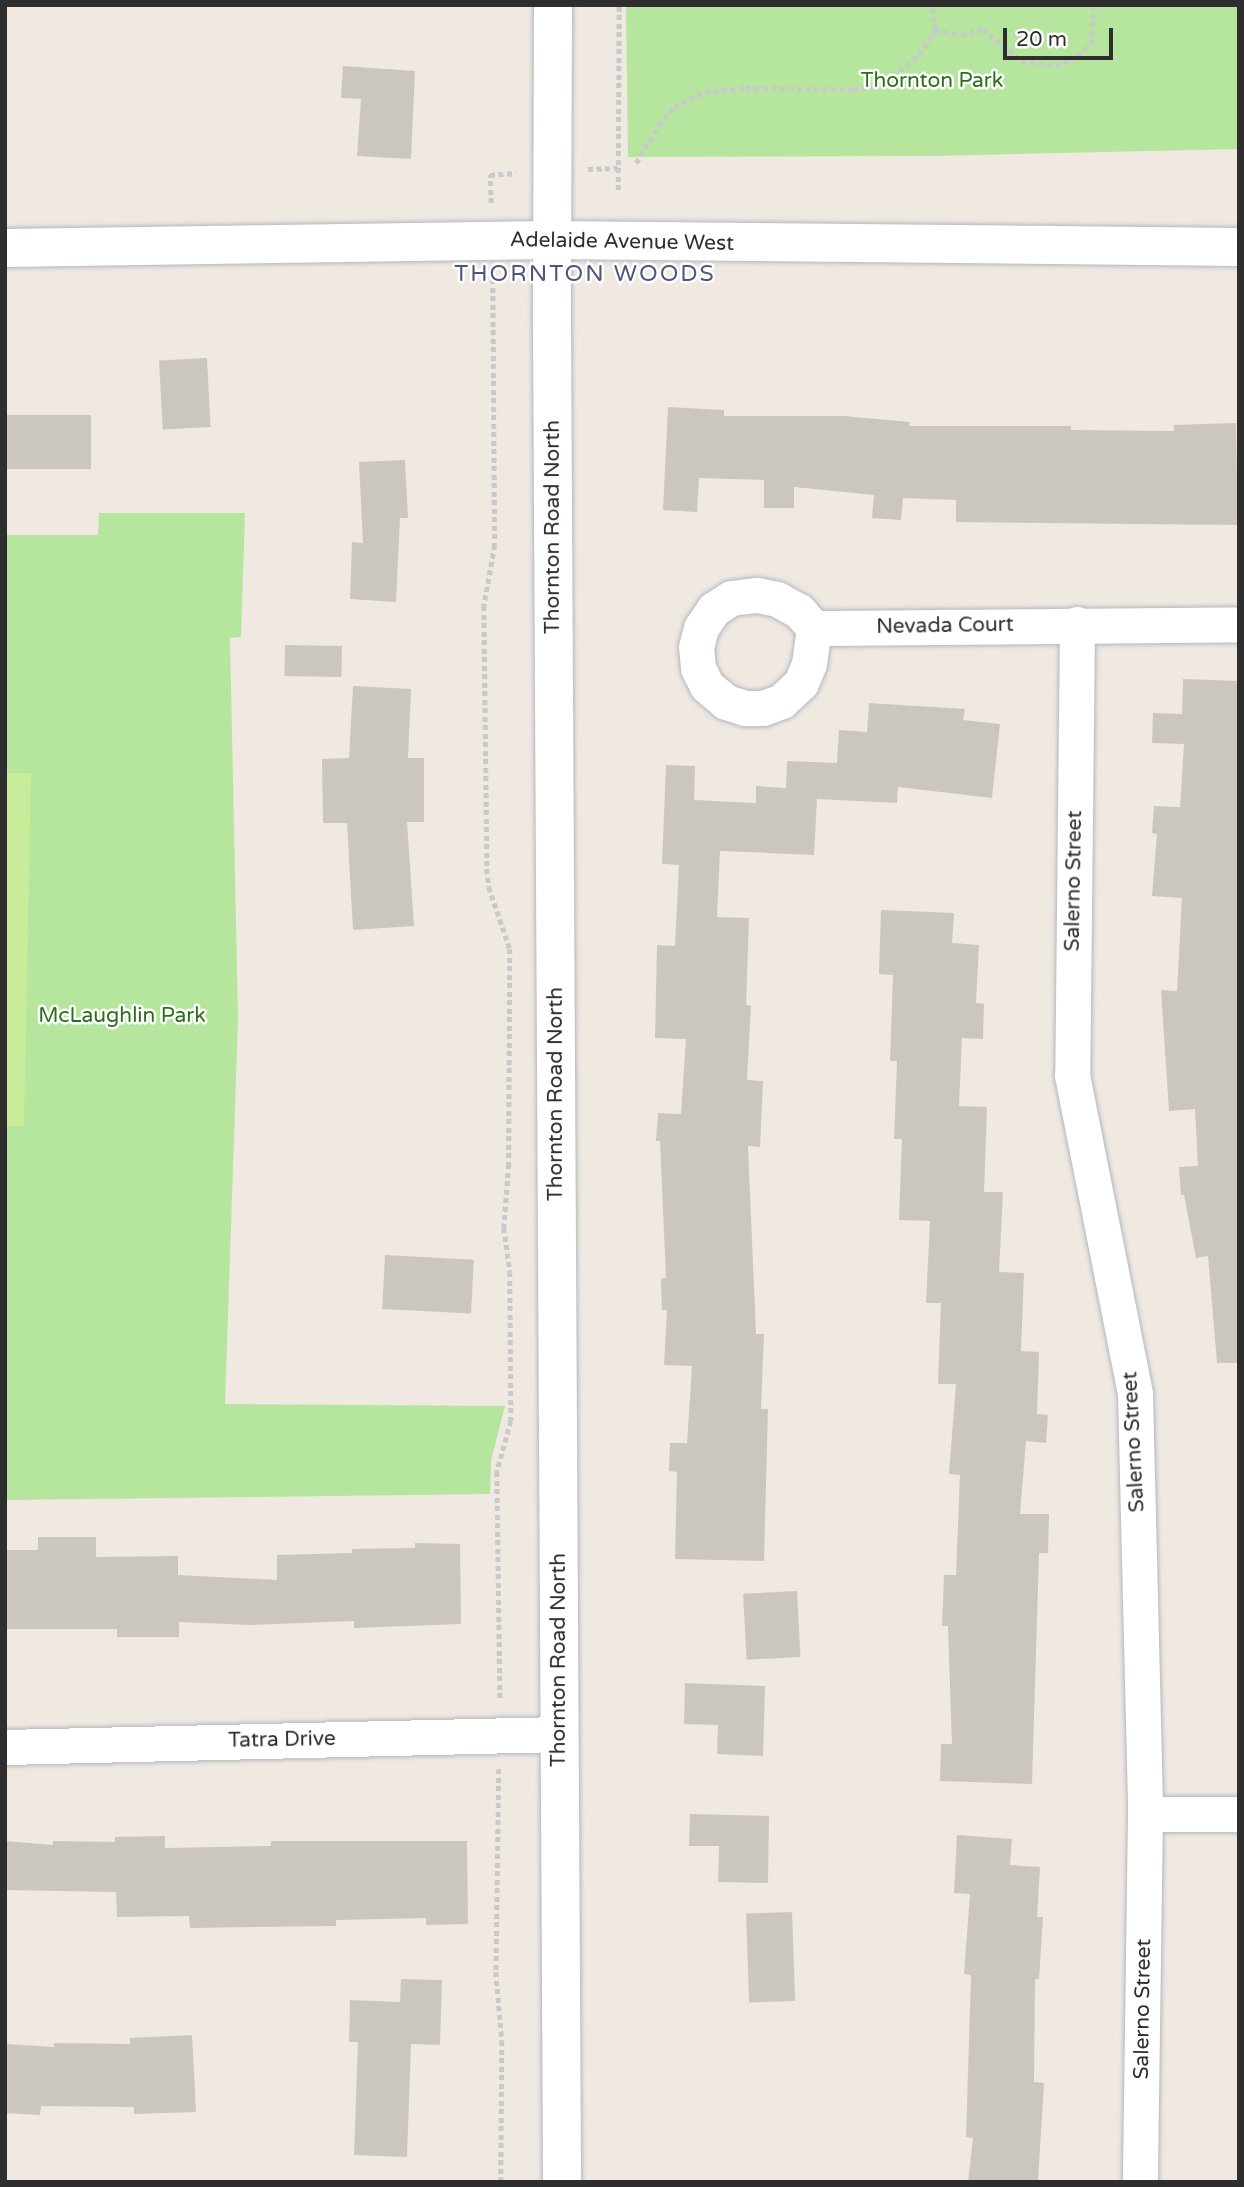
<!DOCTYPE html>
<style>
body{margin:0}
#map{position:relative;width:1244px;height:2187px;overflow:hidden;background:#efe9e1;font-family:"Varela Round",sans-serif}
div>[style]{position:absolute}
.green>*{inset:0;background:#b6e59e}
.pitch>*{inset:0;background:#c9ec9a}
.building>*{inset:0;background:#cbc7bf;transform-origin:0 0}
.path>*{height:4.5px;margin-top:-2.25px;transform-origin:0;background:repeating-linear-gradient(90deg,#c9c9c9 0 5px,transparent 0 8.5px)}
.roads{filter:drop-shadow(0 0 2px #b4b7c1) drop-shadow(0 0 2px #b4b7c1)}
.street>*{height:35px;margin:-17.5px;padding:0 17.5px;transform-origin:17.5px;border-radius:17.5px;background:#fff}
.secondary>*{height:38px;margin:-19px;padding:0 19px;transform-origin:19px;border-radius:19px;background:#fff}
span{translate:-50% -50%;white-space:nowrap;text-align:center;line-height:1.15;-webkit-text-stroke:5px #fff;paint-order:stroke}
.park-label{font-size:21px;color:#2c6e1b}
.street-label{font-size:21px;color:#2e2e2e}
.neighbourhood-label{font-size:23px;color:#4d5680;letter-spacing:2px}
.frame{position:absolute;inset:0;border:7px solid #2e2e2e;pointer-events:none}
.scale{position:absolute;left:1003px;top:28px;width:110px;height:32px;box-sizing:border-box;border:4px solid #2e2e2e;border-top:0;padding-left:9px;font-size:21px;line-height:24px;white-space:nowrap;color:#2e2e2e;-webkit-text-stroke:5px #fff;paint-order:stroke}
</style>
<div id="map">
<div class="green">
<i style="clip-path:polygon(626px 5px,1239px 5px,1239px 149px,933px 156px,628px 157px)"></i>
<i style="clip-path:polygon(99px 513px,245px 513px,241px 637px,230px 638px,238px 1019px,225px 1404px,505px 1406px,491px 1460px,490px 1494px,5px 1500px,5px 535px,98px 535px)"></i>
</div>
<div class="pitch">
<i style="clip-path:polygon(5px 773px,31px 773px,24px 1126px,5px 1126px)"></i>
</div>
<div class="building">
<i style="clip-path:polygon(343px 66px,415px 71px,411px 159px,357px 156px,361px 99px,341px 98px)"></i>
<i style="left:207px;top:358px;width:69px;height:48px;rotate:87deg"></i>
<i style="clip-path:polygon(668px 407px,724px 410px,724px 416px,844px 416px,910px 422px,909px 426px,1071px 426px,1071px 430px,1174px 431px,1174px 425px,1236px 423px,1238px 525px,956px 522px,956px 500px,903px 498px,901px 520px,872px 518px,874px 495px,794px 487px,794px 508px,764px 508px,764px 480px,699px 478px,697px 512px,663px 510px)"></i>
<i style="left:91px;top:415px;width:54px;height:86px;rotate:90deg"></i>
<i style="clip-path:polygon(405px 460px,408px 518px,400px 518px,396px 602px,350px 599px,352px 542px,363px 543px,359px 462px)"></i>
<i style="left:285px;top:645px;width:57px;height:31px;rotate:1deg"></i>
<i style="clip-path:polygon(1183px 679px,1239px 681px,1239px 1363px,1217px 1363px,1208px 1256px,1196px 1258px,1184px 1195px,1181px 1195px,1179px 1167px,1198px 1166px,1195px 1109px,1169px 1111px,1161px 990px,1177px 991px,1182px 898px,1152px 896px,1157px 834px,1152px 833px,1154px 806px,1180px 807px,1184px 744px,1152px 743px,1153px 713px,1182px 714px)"></i>
<i style="clip-path:polygon(353px 686px,411px 689px,408px 758px,424px 758px,424px 822px,407px 822px,414px 926px,353px 930px,347px 823px,323px 823px,322px 759px,349px 758px)"></i>
<i style="clip-path:polygon(869px 703px,965px 709px,963px 720px,1000px 724px,992px 798px,898px 787px,897px 803px,817px 799px,814px 855px,720px 851px,717px 917px,749px 918px,746px 1005px,751px 1006px,747px 1080px,763px 1081px,760px 1147px,748px 1146px,756px 1334px,764px 1334px,761px 1409px,768px 1409px,764px 1561px,675px 1559px,677px 1472px,669px 1471px,670px 1443px,687px 1443px,692px 1366px,664px 1365px,667px 1310px,662px 1310px,661px 1279px,666px 1278px,660px 1141px,656px 1141px,658px 1113px,681px 1114px,686px 1039px,655px 1038px,657px 945px,675px 946px,679px 865px,662px 864px,666px 765px,695px 766px,694px 800px,756px 803px,756px 786px,786px 788px,787px 761px,837px 763px,839px 730px,867px 732px)"></i>
<i style="clip-path:polygon(881px 910px,954px 913px,952px 943px,979px 945px,976px 1003px,984px 1004px,983px 1039px,962px 1038px,959px 1106px,987px 1107px,984px 1192px,1003px 1192px,999px 1272px,1024px 1273px,1021px 1351px,1039px 1352px,1037px 1414px,1048px 1415px,1046px 1443px,1026px 1441px,1020px 1514px,1049px 1514px,1048px 1553px,1039px 1553px,1032px 1784px,940px 1781px,941px 1744px,952px 1744px,948px 1626px,942px 1626px,944px 1575px,956px 1575px,960px 1475px,949px 1474px,956px 1384px,938px 1384px,941px 1303px,926px 1303px,930px 1221px,899px 1220px,902px 1139px,894px 1139px,897px 1061px,890px 1061px,893px 975px,879px 974px)"></i>
<i style="left:385px;top:1255px;width:89px;height:54px;rotate:3deg"></i>
<i style="clip-path:polygon(38px 1537px,96px 1537px,96px 1557px,178px 1556px,178px 1575px,277px 1580px,277px 1555px,352px 1553px,352px 1549px,415px 1548px,415px 1543px,460px 1544px,461px 1624px,354px 1628px,354px 1621px,249px 1625px,179px 1622px,179px 1637px,117px 1637px,117px 1629px,5px 1629px,5px 1550px,38px 1550px)"></i>
<i style="left:797px;top:1591px;width:66px;height:54px;rotate:87deg"></i>
<i style="clip-path:polygon(685px 1683px,765px 1686px,763px 1756px,717px 1754px,718px 1725px,684px 1724px)"></i>
<i style="clip-path:polygon(690px 1814px,769px 1816px,768px 1883px,718px 1882px,719px 1846px,689px 1846px)"></i>
<i style="clip-path:polygon(957px 1835px,1012px 1839px,1010px 1865px,1040px 1867px,1037px 1917px,1043px 1917px,1039px 1979px,1035px 1979px,1034px 2082px,1044px 2083px,1038px 2182px,968px 2182px,973px 2138px,966px 2137px,971px 1975px,964px 1974px,970px 1894px,954px 1893px)"></i>
<i style="clip-path:polygon(165px 1836px,165px 1848px,271px 1846px,271px 1841px,467px 1841px,468px 1924px,426px 1925px,426px 1918px,336px 1920px,336px 1926px,190px 1928px,189px 1916px,117px 1917px,116px 1892px,5px 1890px,5px 1841px,53px 1845px,53px 1841px,115px 1842px,115px 1837px)"></i>
<i style="left:792px;top:1912px;width:89px;height:46px;rotate:88deg"></i>
<i style="clip-path:polygon(401px 1979px,442px 1980px,440px 2045px,411px 2044px,407px 2157px,354px 2155px,358px 2042px,349px 2042px,350px 2000px,400px 2002px)"></i>
<i style="clip-path:polygon(192px 2035px,196px 2112px,134px 2114px,134px 2107px,41px 2106px,40px 2115px,5px 2113px,5px 2044px,54px 2047px,54px 2043px,130px 2044px,130px 2038px)"></i>
</div>
<div class="path">
<i style="left:935px;top:30px;width:26px;rotate:11deg"></i>
<i style="left:961px;top:35px;width:23px;rotate:-15deg"></i>
<i style="left:983px;top:29px;width:50px;rotate:39.4deg"></i>
<i style="left:1022px;top:61px;width:34px;rotate:7deg"></i>
<i style="left:1056px;top:65px;width:16px;rotate:-15deg"></i>
<i style="left:1071px;top:61px;width:26px;rotate:-40deg"></i>
<i style="left:1091px;top:44px;width:36px;rotate:-87deg"></i>
<i style="left:636px;top:163px;width:44px;rotate:-58.8deg"></i>
<i style="left:659px;top:125px;width:23px;rotate:-50deg"></i>
<i style="left:674px;top:107px;width:34px;rotate:-26deg"></i>
<i style="left:705px;top:92px;width:41px;rotate:-5.6deg"></i>
<i style="left:746px;top:88px;width:107px;rotate:0.5deg"></i>
<i style="left:853px;top:89px;width:26px;rotate:-7deg"></i>
<i style="left:879px;top:86px;width:51px;rotate:-37.8deg"></i>
<i style="left:919px;top:55px;width:30px;rotate:-57deg"></i>
<i style="left:935px;top:30px;width:25px;rotate:-97deg"></i>
<i style="left:588px;top:169px;width:30px;rotate:-2deg"></i>
<i style="left:618px;top:190px;width:185px;rotate:-89.7deg"></i>
<i style="left:491px;top:203px;width:28px;rotate:-92deg"></i>
<i style="left:490px;top:175px;width:26px;rotate:-4deg"></i>
<i style="left:493px;top:279px;width:266px;rotate:89.6deg"></i>
<i style="left:495px;top:545px;width:62px;rotate:100.2deg"></i>
<i style="left:484px;top:606px;width:263px;rotate:89.3deg"></i>
<i style="left:487px;top:869px;width:18px;rotate:84deg"></i>
<i style="left:489px;top:887px;width:65px;rotate:71.3deg"></i>
<i style="left:510px;top:949px;width:215px;rotate:90.3deg"></i>
<i style="left:509px;top:1164px;width:64px;rotate:94.5deg"></i>
<i style="left:504px;top:1228px;width:44px;rotate:82.2deg"></i>
<i style="left:510px;top:1272px;width:149px;rotate:89.6deg"></i>
<i style="left:511px;top:1421px;width:53px;rotate:105.4deg"></i>
<i style="left:497px;top:1472px;width:229px;rotate:89.2deg"></i>
<i style="left:499px;top:1769px;width:203px;rotate:90.8deg"></i>
<i style="left:496px;top:1972px;width:69px;rotate:85deg"></i>
<i style="left:502px;top:2041px;width:141px;rotate:90.4deg"></i>
</div>
<div class="roads">
<div class="street">
<i style="left:1077px;top:624px;width:451px;rotate:90.6deg"></i>
<i style="left:1072px;top:1075px;width:325px;rotate:78.8deg"></i>
<i style="left:1135px;top:1394px;width:420px;rotate:88.6deg"></i>
<i style="left:1145px;top:1814px;width:368px;rotate:90.8deg"></i>
<i style="left:814px;top:628px;width:36px;rotate:98deg"></i>
<i style="left:809px;top:664px;width:21px;rotate:113deg"></i>
<i style="left:801px;top:683px;width:26px;rotate:137deg"></i>
<i style="left:782px;top:701px;width:20px;rotate:160deg"></i>
<i style="left:763px;top:708px;width:18px;rotate:180deg"></i>
<i style="left:745px;top:708px;width:20px;rotate:-162deg"></i>
<i style="left:726px;top:702px;width:25px;rotate:-140deg"></i>
<i style="left:707px;top:686px;width:20px;rotate:-117deg"></i>
<i style="left:698px;top:668px;width:21px;rotate:-95deg"></i>
<i style="left:696px;top:647px;width:20px;rotate:-75deg"></i>
<i style="left:701px;top:628px;width:23px;rotate:-56deg"></i>
<i style="left:714px;top:609px;width:20px;rotate:-33deg"></i>
<i style="left:731px;top:598px;width:26px;rotate:-7deg"></i>
<i style="left:757px;top:595px;width:20px;rotate:11deg"></i>
<i style="left:777px;top:599px;width:25px;rotate:29deg"></i>
<i style="left:799px;top:611px;width:23px;rotate:49deg"></i>
<i style="left:814px;top:628px;width:425px;rotate:-0.5deg"></i>
<i style="left:5px;top:1747px;width:554px;rotate:-1.34deg"></i>
<i style="left:1145px;top:1814px;width:94px"></i>
</div>
<div class="secondary">
<i style="left:553px;top:5px;width:319px;rotate:90.2deg"></i>
<i style="left:552px;top:324px;width:1858px;rotate:89.69deg"></i>
<i style="left:5px;top:248px;width:546px;rotate:-0.84deg"></i>
<i style="left:551px;top:240px;width:688px;rotate:0.58deg"></i>
</div>
</div>
<div class="park-label">
<span style="left:932px;top:81px">Thornton Park</span>
<span style="left:122px;top:1016px">McLaughlin Park</span>
</div>
<div class="street-label">
<span style="left:622px;top:242px;rotate:1deg">Adelaide Avenue West</span>
<span style="left:553px;top:527px;rotate:-90deg">Thornton Road North</span>
<span style="left:945px;top:626px;rotate:-1deg">Nevada Court</span>
<span style="left:1074px;top:881px;rotate:-89deg">Salerno Street</span>
<span style="left:556px;top:1094px;rotate:-90deg">Thornton Road North</span>
<span style="left:1134px;top:1442px;rotate:-93deg">Salerno Street</span>
<span style="left:559px;top:1660px;rotate:-90deg">Thornton Road North</span>
<span style="left:282px;top:1740px;rotate:-1deg">Tatra Drive</span>
<span style="left:1143px;top:2009px;rotate:-89deg">Salerno Street</span>
</div>
<div class="neighbourhood-label">
<span style="left:585px;top:274px">THORNTON WOODS</span>
</div>
<div class="frame"></div>
<div class="scale">20 m</div>
</div>
